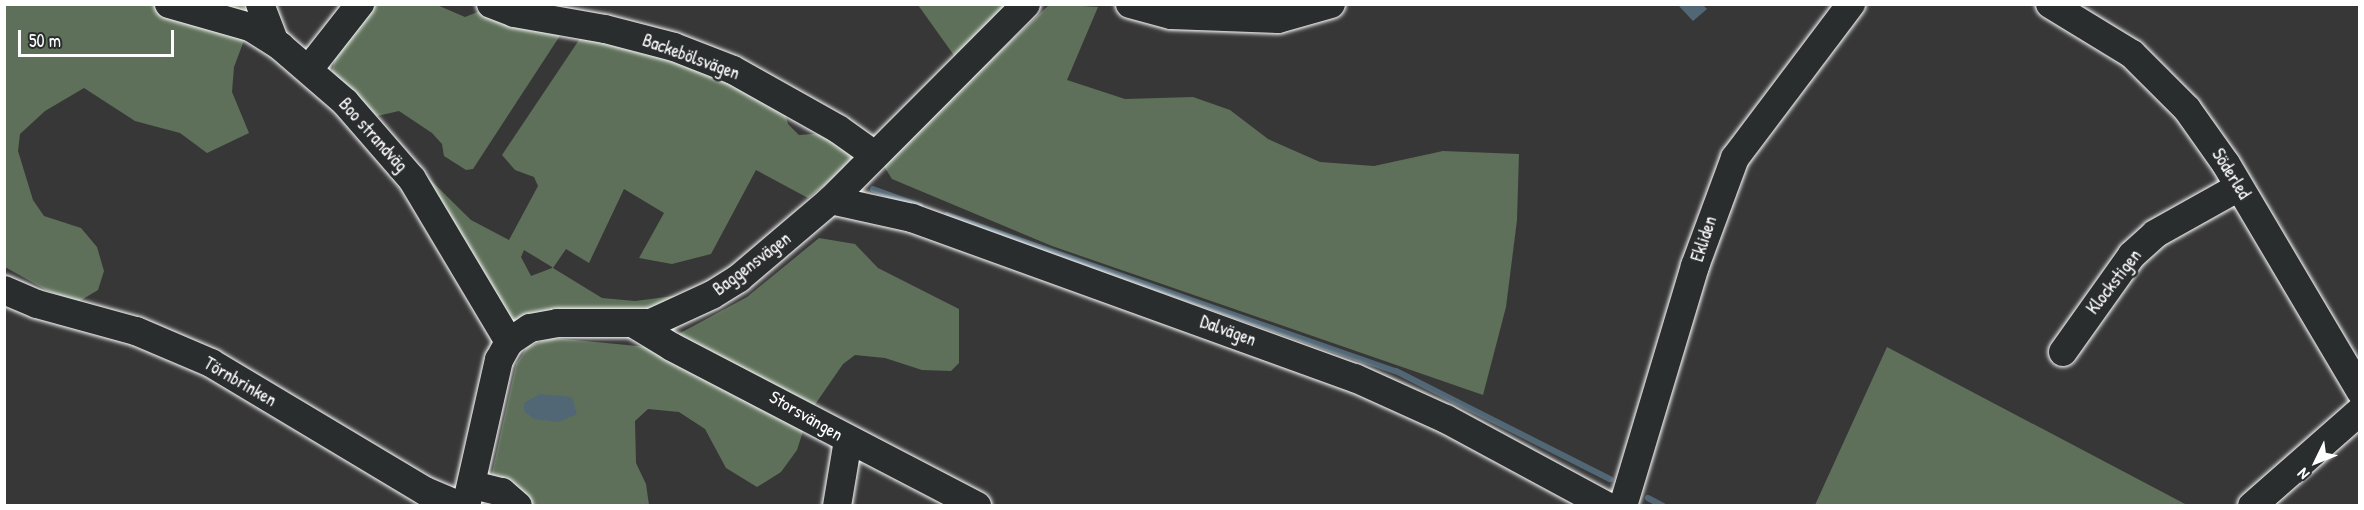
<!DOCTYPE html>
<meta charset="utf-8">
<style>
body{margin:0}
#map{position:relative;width:2364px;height:510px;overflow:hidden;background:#383737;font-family:"Patrick Hand",sans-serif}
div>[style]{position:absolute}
.green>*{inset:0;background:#5e7059}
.water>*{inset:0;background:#526775}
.stream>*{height:6px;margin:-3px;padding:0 3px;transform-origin:3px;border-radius:3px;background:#526775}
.roads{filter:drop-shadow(0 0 2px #fff) drop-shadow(0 0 2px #fff)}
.minor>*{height:28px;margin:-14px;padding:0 14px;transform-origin:14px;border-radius:14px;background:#2a2d2e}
span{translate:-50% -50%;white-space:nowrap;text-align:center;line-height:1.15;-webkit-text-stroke:5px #2a2d2e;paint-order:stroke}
.street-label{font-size:18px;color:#fff}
.frame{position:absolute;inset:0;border:6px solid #fff;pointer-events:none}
.north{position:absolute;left:2286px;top:432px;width:60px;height:60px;-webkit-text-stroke:4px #2a2d2e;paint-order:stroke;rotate:227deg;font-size:16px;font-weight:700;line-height:24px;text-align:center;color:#fff}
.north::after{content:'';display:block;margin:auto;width:21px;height:27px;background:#fff;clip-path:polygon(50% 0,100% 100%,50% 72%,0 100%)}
.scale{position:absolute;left:18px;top:30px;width:156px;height:27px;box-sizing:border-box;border:3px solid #fff;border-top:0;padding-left:8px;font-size:18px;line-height:21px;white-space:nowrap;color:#fff;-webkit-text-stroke:4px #2a2d2e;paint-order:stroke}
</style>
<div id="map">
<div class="green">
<i style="clip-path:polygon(1050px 4px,1098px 7px,1067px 80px,1125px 99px,1193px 97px,1230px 110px,1268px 139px,1320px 162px,1374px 166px,1443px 151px,1519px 154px,1517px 220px,1506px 307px,1483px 395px,1052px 246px,892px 179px,882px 163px)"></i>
<i style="clip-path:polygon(4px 5px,244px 5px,246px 35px,234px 67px,232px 92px,249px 133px,207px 153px,180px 133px,135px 121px,84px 88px,45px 111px,20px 134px,18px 151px,33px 200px,44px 216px,81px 228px,97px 247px,104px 271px,98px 290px,78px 302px,46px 290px,5px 267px)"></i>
<i style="clip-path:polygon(369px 5px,437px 5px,465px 17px,480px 11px,565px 28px,473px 169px,466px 170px,444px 156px,442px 144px,432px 133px,399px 111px,377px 116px,353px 99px,332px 71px,337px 51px)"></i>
<i style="clip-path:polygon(918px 5px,1017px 5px,958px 61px)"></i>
<i style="clip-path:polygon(evenodd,583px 34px,707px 71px,785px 113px,788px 124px,799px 135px,826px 133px,850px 152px,851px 159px,846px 168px,808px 198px,756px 170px,711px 254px,672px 264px,639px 258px,664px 213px,624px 189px,589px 263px,566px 249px,553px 268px,602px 298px,635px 301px,690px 294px,652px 312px,507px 322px,414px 164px,471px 220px,509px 240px,538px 186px,534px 177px,515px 170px,502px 155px,583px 34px,524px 250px,552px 267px,552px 268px,531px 276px,521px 257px,524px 250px)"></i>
<i style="clip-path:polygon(819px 238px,855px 244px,878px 268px,959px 309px,959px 363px,951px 371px,922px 370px,885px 358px,855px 355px,843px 364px,814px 406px,673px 337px,747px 297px)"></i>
<i style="clip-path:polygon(553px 338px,648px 347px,804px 428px,797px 450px,781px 472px,757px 487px,726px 468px,705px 429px,679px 412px,648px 409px,635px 421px,636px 463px,646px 484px,649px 505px,525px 505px,491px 477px,516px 364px,528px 346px)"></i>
<i style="clip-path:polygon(1887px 347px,2187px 505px,1815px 505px)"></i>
</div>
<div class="water">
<i style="clip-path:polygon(1678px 5px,1703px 5px,1707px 9px,1693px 21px)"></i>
<i style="clip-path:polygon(540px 394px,572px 397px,577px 414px,559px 422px,534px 419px,524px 411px,524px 403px)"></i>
</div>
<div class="stream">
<i style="left:873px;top:189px;width:50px;rotate:19.9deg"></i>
<i style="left:947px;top:215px;width:475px;rotate:19.2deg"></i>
<i style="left:1396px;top:371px;width:240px;rotate:26.8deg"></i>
<i style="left:1648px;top:498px;width:17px;rotate:28deg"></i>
</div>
<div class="roads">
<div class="minor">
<i style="left:169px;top:4px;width:84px;rotate:15.9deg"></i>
<i style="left:250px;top:27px;width:36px;rotate:32deg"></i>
<i style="left:280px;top:46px;width:86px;rotate:40.7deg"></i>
<i style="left:345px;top:102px;width:102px;rotate:49deg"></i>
<i style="left:412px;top:179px;width:190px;rotate:59.2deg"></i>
<i style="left:260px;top:4px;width:40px;rotate:69deg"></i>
<i style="left:491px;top:4px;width:25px;rotate:21deg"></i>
<i style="left:514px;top:13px;width:92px;rotate:10deg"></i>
<i style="left:605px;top:29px;width:71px;rotate:14.6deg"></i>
<i style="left:674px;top:47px;width:63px;rotate:21.3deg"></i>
<i style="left:733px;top:70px;width:120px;rotate:29.3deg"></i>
<i style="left:838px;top:129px;width:43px;rotate:35.5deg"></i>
<i style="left:1130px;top:4px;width:42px;rotate:15deg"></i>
<i style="left:1171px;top:15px;width:107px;rotate:2.1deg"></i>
<i style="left:1278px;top:19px;width:55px;rotate:-15.8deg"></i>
<i style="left:2050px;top:4px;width:96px;rotate:31.4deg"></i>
<i style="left:2132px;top:54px;width:78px;rotate:45deg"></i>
<i style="left:2187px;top:109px;width:67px;rotate:54.7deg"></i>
<i style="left:2226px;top:164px;width:264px;rotate:59.4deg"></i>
<i style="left:309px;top:69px;width:83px;rotate:-51.9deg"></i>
<i style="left:831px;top:200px;width:83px;rotate:12.5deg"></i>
<i style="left:912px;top:218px;width:471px;rotate:19.9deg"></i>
<i style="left:1355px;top:378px;width:100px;rotate:24.3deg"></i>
<i style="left:1446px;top:419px;width:183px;rotate:28.4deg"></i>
<i style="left:4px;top:290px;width:36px;rotate:23deg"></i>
<i style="left:37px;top:304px;width:103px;rotate:15.3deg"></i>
<i style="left:136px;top:331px;width:82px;rotate:23.1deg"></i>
<i style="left:211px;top:363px;width:249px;rotate:30.9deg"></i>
<i style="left:425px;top:491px;width:39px;rotate:23deg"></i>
<i style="left:636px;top:325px;width:42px;rotate:31.4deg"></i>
<i style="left:672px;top:347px;width:344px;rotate:27.5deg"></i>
<i style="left:2063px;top:352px;width:119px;rotate:-54.6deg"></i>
<i style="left:2132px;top:255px;width:31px;rotate:-42deg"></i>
<i style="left:2155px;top:234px;width:96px;rotate:-29.2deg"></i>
<i style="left:473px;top:485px;width:30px;rotate:14deg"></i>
<i style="left:502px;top:492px;width:21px;rotate:41deg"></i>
<i style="left:466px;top:506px;width:150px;rotate:-77.3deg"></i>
<i style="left:499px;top:360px;width:21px;rotate:-61deg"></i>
<i style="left:509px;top:342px;width:25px;rotate:-34deg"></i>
<i style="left:530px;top:328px;width:27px;rotate:-10deg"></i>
<i style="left:557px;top:323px;width:94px"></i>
<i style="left:651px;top:323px;width:67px;rotate:-24.7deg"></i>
<i style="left:712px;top:295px;width:32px;rotate:-32deg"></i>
<i style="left:739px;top:278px;width:121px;rotate:-40.3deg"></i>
<i style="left:831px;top:200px;width:276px;rotate:-45.1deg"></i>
<i style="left:837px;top:506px;width:67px;rotate:-80.5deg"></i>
<i style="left:1623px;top:506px;width:251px;rotate:-73.3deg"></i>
<i style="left:1695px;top:266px;width:115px;rotate:-69.7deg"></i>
<i style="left:1735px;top:158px;width:193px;rotate:-53deg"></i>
<i style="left:2252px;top:506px;width:144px;rotate:-41.3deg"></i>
</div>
</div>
<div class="street-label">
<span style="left:691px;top:57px;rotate:20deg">Backebölsvägen</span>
<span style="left:373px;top:135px;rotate:48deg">Boo strandväg</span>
<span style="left:2231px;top:174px;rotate:58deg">Söderled</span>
<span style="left:1704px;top:239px;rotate:-72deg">Ekliden</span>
<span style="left:752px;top:264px;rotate:-37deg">Baggensvägen</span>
<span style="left:2114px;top:282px;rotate:-52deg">Klockstigen</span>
<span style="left:1228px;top:331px;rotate:20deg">Dalvägen</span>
<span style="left:240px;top:382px;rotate:30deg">Törnbrinken</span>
<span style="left:806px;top:416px;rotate:30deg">Storsvängen</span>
</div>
<div class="frame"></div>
<div class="north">N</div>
<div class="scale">50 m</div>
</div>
